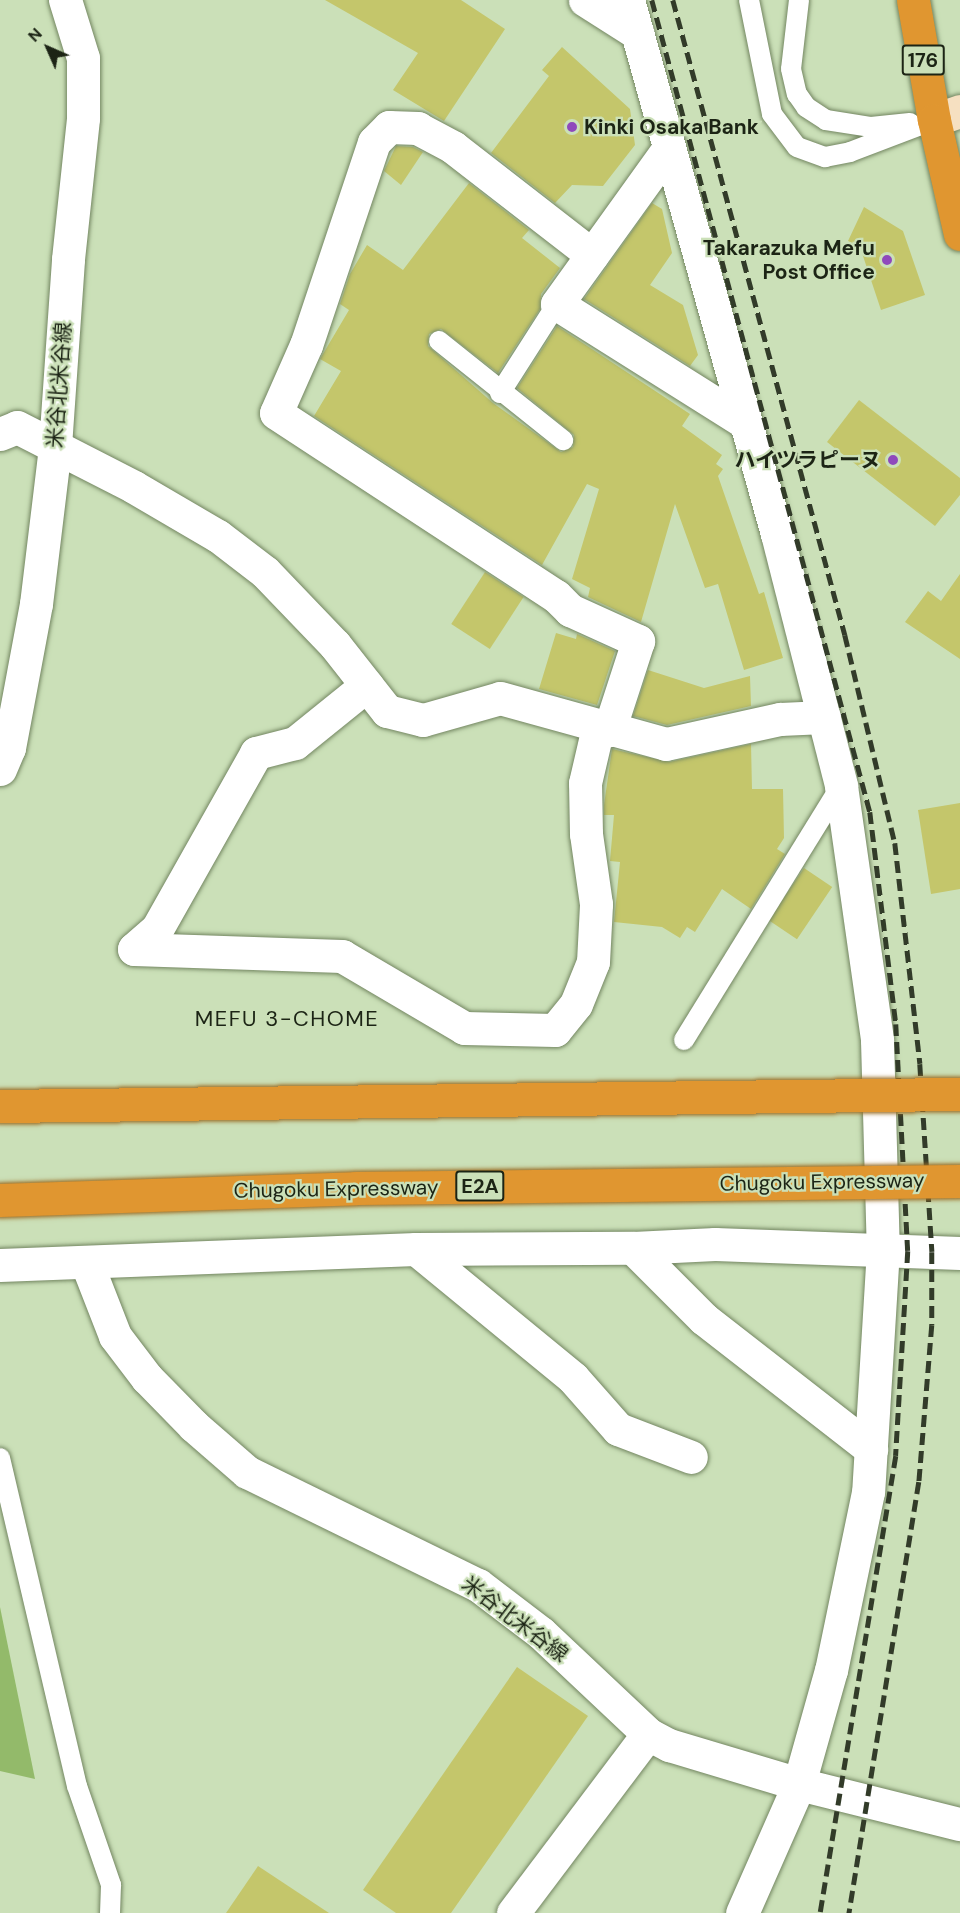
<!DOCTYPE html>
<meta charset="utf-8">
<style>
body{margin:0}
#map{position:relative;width:960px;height:1913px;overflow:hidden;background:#cbe0b8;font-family:"DM Sans","Noto Sans JP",sans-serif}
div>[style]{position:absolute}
.forest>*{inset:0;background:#93ba6a}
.building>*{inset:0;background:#c4c66b;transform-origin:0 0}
.roads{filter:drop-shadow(0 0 2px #738661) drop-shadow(0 0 2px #738661)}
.lane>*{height:20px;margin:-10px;padding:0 10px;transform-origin:10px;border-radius:10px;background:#fff}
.street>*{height:33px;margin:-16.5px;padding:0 16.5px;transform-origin:16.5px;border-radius:16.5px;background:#fff}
.secondary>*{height:33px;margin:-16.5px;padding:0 16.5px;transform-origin:16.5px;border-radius:16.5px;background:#f6e0c1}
.highway>*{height:33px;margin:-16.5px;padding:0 16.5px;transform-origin:16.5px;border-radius:16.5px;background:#e09630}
.rail>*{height:4.5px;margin-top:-2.25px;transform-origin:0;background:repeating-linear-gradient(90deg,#323b29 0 12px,transparent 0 18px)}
.bridges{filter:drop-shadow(0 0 2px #9b6e27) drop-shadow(0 0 2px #9b6e27)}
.highway-bridge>*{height:33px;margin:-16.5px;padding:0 16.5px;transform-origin:16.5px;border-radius:16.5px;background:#e09630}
.dots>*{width:16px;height:16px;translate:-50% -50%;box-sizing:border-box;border:3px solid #cbe0b8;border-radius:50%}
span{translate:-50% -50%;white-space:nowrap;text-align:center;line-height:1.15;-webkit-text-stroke:4.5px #cbe0b8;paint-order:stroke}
.shield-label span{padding:2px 4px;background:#cbe0b8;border:2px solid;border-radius:4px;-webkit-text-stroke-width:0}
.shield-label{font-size:20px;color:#1c2415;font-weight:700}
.poi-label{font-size:21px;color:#1c2415;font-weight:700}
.left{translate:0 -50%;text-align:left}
.right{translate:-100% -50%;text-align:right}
.street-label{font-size:21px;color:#1c2415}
.neighbourhood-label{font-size:22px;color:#1c2415;letter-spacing:1.5px}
.north{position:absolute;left:18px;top:18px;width:60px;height:60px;-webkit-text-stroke:4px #cbe0b8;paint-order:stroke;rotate:315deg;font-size:16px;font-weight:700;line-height:24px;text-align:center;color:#1c2415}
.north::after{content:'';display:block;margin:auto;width:21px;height:27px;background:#1c2415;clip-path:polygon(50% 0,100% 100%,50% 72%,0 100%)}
</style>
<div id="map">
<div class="forest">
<i style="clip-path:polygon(0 1607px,35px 1779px,0 1771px)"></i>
</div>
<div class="building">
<i style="clip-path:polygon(325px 0,461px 0,505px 29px,444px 121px,393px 90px,418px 53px)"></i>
<i style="clip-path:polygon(562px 47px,630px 109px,635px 145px,603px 186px,572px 185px,555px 203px,491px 153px,549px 76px,542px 70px)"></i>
<i style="clip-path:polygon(396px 146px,413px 147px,423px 152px,401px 185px,384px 171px)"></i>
<i style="clip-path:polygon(469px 183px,529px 230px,522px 238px,560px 268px,541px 294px,540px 309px,498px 373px,441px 329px,429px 334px,428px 346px,493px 403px,561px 452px,573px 447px,574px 435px,517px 388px,557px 326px,690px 414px,682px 426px,722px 455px,716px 464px,723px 469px,718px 476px,759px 594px,764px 592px,783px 658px,744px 670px,718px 584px,705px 588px,675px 504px,641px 622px,588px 597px,590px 588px,572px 579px,599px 489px,587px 484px,542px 565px,314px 416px,341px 371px,320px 359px,349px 310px,340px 304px,350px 274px,367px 245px,403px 270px)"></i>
<i style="clip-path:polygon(652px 203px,662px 209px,672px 253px,650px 285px,683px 305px,698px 355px,690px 366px,584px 299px)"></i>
<i style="clip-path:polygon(864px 207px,903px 231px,925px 295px,881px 310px,860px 247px,848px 241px)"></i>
<i style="clip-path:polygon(859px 400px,960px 478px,960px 495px,935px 526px,827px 442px)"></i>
<i style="left:485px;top:572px;width:46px;height:62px;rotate:33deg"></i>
<i style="clip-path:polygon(960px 574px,960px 659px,905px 622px,928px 591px,941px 601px)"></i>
<i style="clip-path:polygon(556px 633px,576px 639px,577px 634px,615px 651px,597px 705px,539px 689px)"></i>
<i style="clip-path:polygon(648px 670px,704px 688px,750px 676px,751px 706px,667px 725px,633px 716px)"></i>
<i style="clip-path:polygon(751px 744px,752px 789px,783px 789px,784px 838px,777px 849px,785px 854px,751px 909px,722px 889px,695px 932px,687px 927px,680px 938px,662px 927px,614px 922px,620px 862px,610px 861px,614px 815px,604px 815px,604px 805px,612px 749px,669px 762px)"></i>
<i style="clip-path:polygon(960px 803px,960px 889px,931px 894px,918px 810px)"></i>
<i style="left:804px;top:868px;width:34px;height:63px;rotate:34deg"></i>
<i style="clip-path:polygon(517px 1667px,588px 1716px,451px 1913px,396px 1913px,363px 1890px)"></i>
<i style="clip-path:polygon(258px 1866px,329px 1913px,226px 1913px)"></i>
</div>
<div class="roads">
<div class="lane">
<i style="left:749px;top:0;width:116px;rotate:78.6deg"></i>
<i style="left:772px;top:114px;width:41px;rotate:52.9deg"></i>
<i style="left:797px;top:147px;width:30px;rotate:20deg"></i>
<i style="left:825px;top:157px;width:25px;rotate:-11deg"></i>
<i style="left:850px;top:152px;width:90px;rotate:-20.9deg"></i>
<i style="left:799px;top:0;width:69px;rotate:96.6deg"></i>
<i style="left:791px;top:69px;width:26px;rotate:77deg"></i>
<i style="left:797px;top:94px;width:16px;rotate:55deg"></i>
<i style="left:806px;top:107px;width:24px;rotate:33deg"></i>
<i style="left:826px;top:120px;width:46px;rotate:8.8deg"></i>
<i style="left:871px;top:127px;width:39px;rotate:-6deg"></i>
<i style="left:439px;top:341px;width:159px;rotate:38.6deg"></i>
<i style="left:500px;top:393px;width:106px;rotate:-57.4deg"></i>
<i style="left:684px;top:1040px;width:299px;rotate:-58.3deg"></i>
<i style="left:0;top:1458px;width:337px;rotate:76.8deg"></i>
<i style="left:77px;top:1786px;width:105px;rotate:71deg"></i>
<i style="left:111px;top:1885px;width:28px;rotate:92deg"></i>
</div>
<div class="street">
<i style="left:585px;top:0;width:62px;rotate:32.4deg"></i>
<i style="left:628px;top:0;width:554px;rotate:74.41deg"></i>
<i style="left:777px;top:534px;width:260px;rotate:75.7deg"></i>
<i style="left:841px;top:786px;width:257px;rotate:81.9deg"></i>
<i style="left:877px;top:1040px;width:209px;rotate:88.4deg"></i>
<i style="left:883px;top:1249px;width:243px;rotate:93.5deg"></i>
<i style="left:868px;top:1492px;width:182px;rotate:101.7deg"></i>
<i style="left:831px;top:1670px;width:118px;rotate:105.7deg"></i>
<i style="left:799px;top:1784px;width:141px;rotate:113.8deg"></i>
<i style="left:669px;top:148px;width:192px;rotate:125.7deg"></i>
<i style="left:557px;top:304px;width:223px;rotate:32.2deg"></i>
<i style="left:592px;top:255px;width:176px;rotate:-142.2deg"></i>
<i style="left:453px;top:147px;width:40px;rotate:-152deg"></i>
<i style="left:418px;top:128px;width:29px;rotate:-178deg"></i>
<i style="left:389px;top:127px;width:21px;rotate:135deg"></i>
<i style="left:374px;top:142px;width:214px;rotate:108.5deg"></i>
<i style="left:306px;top:345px;width:74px;rotate:113.8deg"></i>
<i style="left:276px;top:413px;width:334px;rotate:33.2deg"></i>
<i style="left:556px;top:596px;width:20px;rotate:45deg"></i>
<i style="left:570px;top:610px;width:75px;rotate:24.5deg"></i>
<i style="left:638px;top:641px;width:94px;rotate:108deg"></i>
<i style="left:0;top:434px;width:18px;rotate:-22deg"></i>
<i style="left:17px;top:427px;width:131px;rotate:27.1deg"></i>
<i style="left:134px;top:487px;width:97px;rotate:30.3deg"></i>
<i style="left:218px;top:536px;width:59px;rotate:37.5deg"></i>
<i style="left:265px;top:572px;width:101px;rotate:46.2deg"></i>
<i style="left:335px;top:645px;width:84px;rotate:51.8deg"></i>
<i style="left:387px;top:711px;width:37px;rotate:14deg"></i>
<i style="left:423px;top:720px;width:80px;rotate:-15.9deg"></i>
<i style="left:500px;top:698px;width:172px;rotate:15.5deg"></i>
<i style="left:666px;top:744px;width:117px;rotate:-12.4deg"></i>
<i style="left:780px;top:719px;width:44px;rotate:-2.6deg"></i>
<i style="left:0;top:769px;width:23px;rotate:-67deg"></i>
<i style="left:9px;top:748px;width:147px;rotate:-79.4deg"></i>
<i style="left:36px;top:604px;width:159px;rotate:-83.1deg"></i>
<i style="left:55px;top:446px;width:187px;rotate:-86deg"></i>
<i style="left:68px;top:259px;width:142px;rotate:-83.9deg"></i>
<i style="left:83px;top:118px;width:60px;rotate:-90deg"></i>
<i style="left:83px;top:58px;width:61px;rotate:-107.2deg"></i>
<i style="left:134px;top:949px;width:208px;rotate:1.9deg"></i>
<i style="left:342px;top:956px;width:142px;rotate:30.5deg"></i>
<i style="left:464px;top:1028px;width:91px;rotate:1.3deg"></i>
<i style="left:555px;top:1030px;width:33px;rotate:-51deg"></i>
<i style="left:576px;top:1004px;width:45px;rotate:-68deg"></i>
<i style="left:593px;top:962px;width:58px;rotate:-87deg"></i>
<i style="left:596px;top:904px;width:71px;rotate:-98.1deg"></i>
<i style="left:586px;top:834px;width:51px;rotate:-91.1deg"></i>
<i style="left:585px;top:783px;width:57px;rotate:-76.9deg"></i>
<i style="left:134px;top:949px;width:30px;rotate:-41deg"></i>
<i style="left:157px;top:929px;width:202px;rotate:-60.6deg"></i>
<i style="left:256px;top:753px;width:40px;rotate:-14.4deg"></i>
<i style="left:295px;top:743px;width:92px;rotate:-38.9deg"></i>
<i style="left:633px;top:1248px;width:100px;rotate:45deg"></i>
<i style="left:704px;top:1319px;width:212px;rotate:37.9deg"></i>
<i style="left:416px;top:1249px;width:203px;rotate:39.4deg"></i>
<i style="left:573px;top:1378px;width:68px;rotate:48.6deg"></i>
<i style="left:618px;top:1429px;width:78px;rotate:21deg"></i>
<i style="left:87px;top:1264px;width:77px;rotate:68.7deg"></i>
<i style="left:115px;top:1336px;width:53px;rotate:52.7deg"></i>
<i style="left:147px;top:1378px;width:67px;rotate:45.6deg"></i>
<i style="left:194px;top:1426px;width:70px;rotate:41deg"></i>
<i style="left:247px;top:1472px;width:257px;rotate:26.1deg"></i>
<i style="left:478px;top:1585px;width:79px;rotate:37.3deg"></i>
<i style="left:541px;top:1633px;width:147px;rotate:43.3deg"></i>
<i style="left:648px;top:1734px;width:24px;rotate:28deg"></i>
<i style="left:669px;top:1745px;width:136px;rotate:16.7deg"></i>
<i style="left:799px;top:1784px;width:166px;rotate:14deg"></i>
<i style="left:0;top:1265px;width:416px;rotate:-2.2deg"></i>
<i style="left:416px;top:1249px;width:217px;rotate:-0.3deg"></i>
<i style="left:633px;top:1248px;width:82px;rotate:-2.8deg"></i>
<i style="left:715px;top:1244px;width:245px;rotate:2.1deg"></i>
<i style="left:513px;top:1913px;width:224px;rotate:-53deg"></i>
</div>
<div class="secondary">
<i style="left:934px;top:120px;width:28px;rotate:-19deg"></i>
</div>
<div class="highway">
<i style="left:913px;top:0;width:122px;rotate:80.1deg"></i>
<i style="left:934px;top:120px;width:117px;rotate:77.2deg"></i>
</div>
</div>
<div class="rail">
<i style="left:652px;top:0;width:841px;rotate:74.97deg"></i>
<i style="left:870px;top:812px;width:214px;rotate:83deg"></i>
<i style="left:896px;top:1024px;width:227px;rotate:87deg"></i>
<i style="left:908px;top:1251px;width:205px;rotate:93.4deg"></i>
<i style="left:896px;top:1456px;width:463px;rotate:99.4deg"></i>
<i style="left:673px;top:0;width:658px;rotate:74.84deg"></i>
<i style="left:845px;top:635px;width:214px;rotate:76.5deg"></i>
<i style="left:895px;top:843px;width:222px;rotate:83.5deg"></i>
<i style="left:920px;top:1064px;width:188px;rotate:86.3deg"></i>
<i style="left:932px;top:1252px;width:73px;rotate:90deg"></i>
<i style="left:932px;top:1325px;width:158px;rotate:94.7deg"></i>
<i style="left:919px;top:1482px;width:437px;rotate:99.2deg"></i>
</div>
<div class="bridges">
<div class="highway-bridge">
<i style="left:0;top:1106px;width:960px;rotate:-0.72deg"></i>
<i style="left:0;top:1200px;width:356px;rotate:-1.9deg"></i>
<i style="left:356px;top:1188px;width:604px;rotate:-0.66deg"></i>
</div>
</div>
<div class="dots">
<i style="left:572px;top:127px;background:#8f49bc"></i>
<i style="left:887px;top:260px;background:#8f49bc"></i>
<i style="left:893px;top:460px;background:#8f49bc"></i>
</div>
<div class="shield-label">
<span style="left:923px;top:60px">176</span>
<span style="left:480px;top:1186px">E2A</span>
</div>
<div class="poi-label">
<span class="left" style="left:584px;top:127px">Kinki Osaka Bank</span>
<span class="right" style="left:875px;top:260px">Takarazuka Mefu<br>Post Office</span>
<span class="right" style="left:881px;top:460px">ハイツラピーヌ</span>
</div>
<div class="street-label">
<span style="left:59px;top:385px;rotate:-86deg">米谷北米谷線</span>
<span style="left:822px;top:1182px;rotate:-1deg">Chugoku Expressway</span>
<span style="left:336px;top:1189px;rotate:-1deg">Chugoku Expressway</span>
<span style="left:515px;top:1619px;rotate:37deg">米谷北米谷線</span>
</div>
<div class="neighbourhood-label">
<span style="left:287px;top:1019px">MEFU 3-CHOME</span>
</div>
<div class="north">N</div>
</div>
